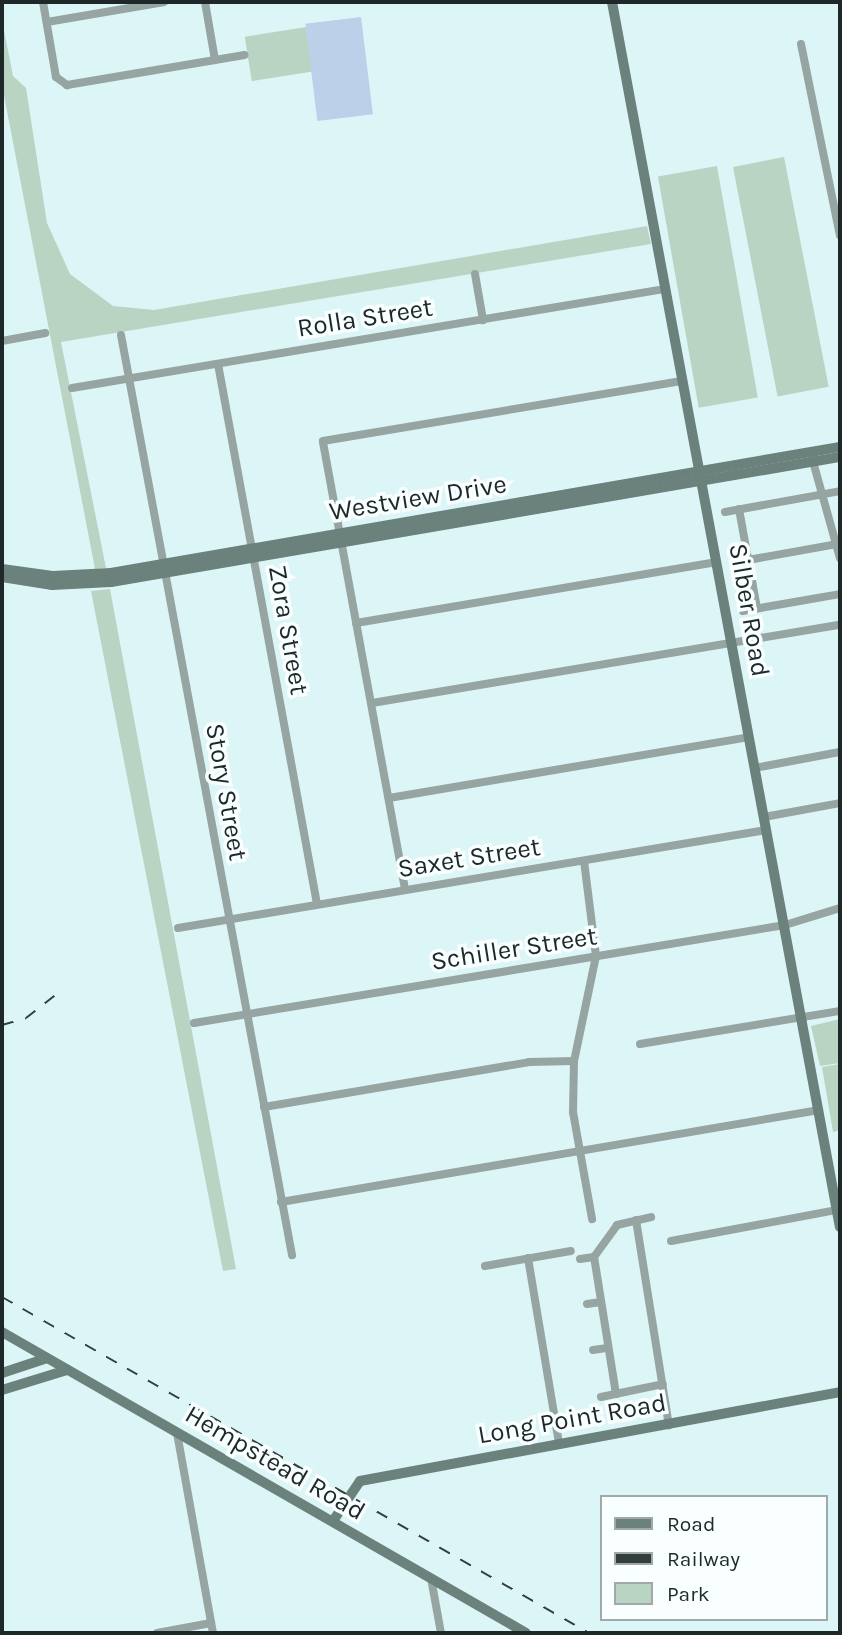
<!DOCTYPE html>
<style>
body{margin:0}
#map{position:relative;width:842px;height:1635px;overflow:hidden;background:#dcf6f8;font-family:Karla,sans-serif}
div>[style]{position:absolute}
.green>*{inset:0;background:#b9d4c3;transform-origin:0 0}
.water>*{inset:0;background:#bad1e9;transform-origin:0 0}
.street>*{height:8px;margin:-4px;padding:0 4px;transform-origin:4px;border-radius:4px;background:#96a5a2}
.secondary>*{height:10px;margin:-5px;padding:0 5px;transform-origin:5px;border-radius:5px;background:#6a817c}
.rail>*{height:2px;margin-top:-1px;transform-origin:0;background:repeating-linear-gradient(90deg,#323e3e 0 12px,transparent 0 24px)}
span{translate:-50% -50%;white-space:nowrap;text-align:center;line-height:1.15;-webkit-text-stroke:7px #f9feff;paint-order:stroke}
.street-label{font-size:26px;color:#1e2828}
.frame{position:absolute;inset:0;border:4px solid #1e2828;pointer-events:none}
.legend{position:absolute;left:600px;top:1495px;width:228px;height:126px;box-sizing:border-box;background:#f9feff;border:2px solid #a1a8a9;margin:0;padding:9px 12px;list-style:none;font-size:21px;color:#1e2828}
.legend li{display:flex;align-items:center;gap:14px;height:35px}
.legend b{width:35px;border:2px solid #a1a8a9}
</style>
<div id="map">
<div class="green">
<i style="clip-path:polygon(2px 20px,13px 76px,26px 88px,47px 223px,70px 274px,113px 306px,154px 310px,647px 226px,651px 244px,61px 342px,106px 568px,95px 569px,2px 85px)"></i>
<i style="left:306px;top:27px;width:45px;height:62px;rotate:81deg"></i>
<i style="left:784px;top:157px;width:234px;height:52px;rotate:79deg"></i>
<i style="left:717px;top:166px;width:235px;height:60px;rotate:80deg"></i>
<i style="clip-path:polygon(110px 589px,236px 1269px,223px 1271px,91px 591px)"></i>
<i style="clip-path:polygon(840px 1019px,840px 1063px,820px 1066px,811px 1026px)"></i>
<i style="clip-path:polygon(840px 1064px,840px 1130px,833px 1132px,822px 1067px)"></i>
</div>
<div class="water">
<i style="left:361px;top:17px;width:98px;height:56px;rotate:83deg"></i>
</div>
<div class="street">
<i style="left:43px;top:2px;width:76px;rotate:80.2deg"></i>
<i style="left:56px;top:77px;width:14px;rotate:36deg"></i>
<i style="left:67px;top:85px;width:180px;rotate:-9.6deg"></i>
<i style="left:205px;top:2px;width:59px;rotate:80.2deg"></i>
<i style="left:47px;top:22px;width:119px;rotate:-9.7deg"></i>
<i style="left:801px;top:44px;width:195px;rotate:78.5deg"></i>
<i style="left:475px;top:274px;width:47px;rotate:80.1deg"></i>
<i style="left:121px;top:335px;width:936px;rotate:79.47deg"></i>
<i style="left:2px;top:341px;width:44px;rotate:-10.5deg"></i>
<i style="left:218px;top:364px;width:549px;rotate:79.61deg"></i>
<i style="left:72px;top:388px;width:600px;rotate:-9.49deg"></i>
<i style="left:812px;top:458px;width:104px;rotate:74.4deg"></i>
<i style="left:739px;top:509px;width:101px;rotate:79.7deg"></i>
<i style="left:725px;top:512px;width:117px;rotate:-10.3deg"></i>
<i style="left:748px;top:560px;width:90px;rotate:-10.2deg"></i>
<i style="left:743px;top:611px;width:98px;rotate:-9.9deg"></i>
<i style="left:356px;top:623px;width:366px;rotate:-9.6deg"></i>
<i style="left:372px;top:703px;width:474px;rotate:-9.5deg"></i>
<i style="left:755px;top:768px;width:86px;rotate:-10.7deg"></i>
<i style="left:389px;top:798px;width:365px;rotate:-9.6deg"></i>
<i style="left:764px;top:817px;width:77px;rotate:-10.4deg"></i>
<i style="left:584px;top:861px;width:96px;rotate:82.8deg"></i>
<i style="left:596px;top:956px;width:107px;rotate:101.8deg"></i>
<i style="left:574px;top:1061px;width:51px;rotate:91.1deg"></i>
<i style="left:573px;top:1112px;width:109px;rotate:79.9deg"></i>
<i style="left:405px;top:889px;width:455px;rotate:-100.4deg"></i>
<i style="left:323px;top:441px;width:365px;rotate:-9.5deg"></i>
<i style="left:178px;top:928px;width:596px;rotate:-9.46deg"></i>
<i style="left:194px;top:1023px;width:599px;rotate:-9.42deg"></i>
<i style="left:785px;top:925px;width:58px;rotate:-17.2deg"></i>
<i style="left:640px;top:1044px;width:203px;rotate:-9.4deg"></i>
<i style="left:264px;top:1107px;width:269px;rotate:-9.6deg"></i>
<i style="left:529px;top:1062px;width:45px;rotate:-1.3deg"></i>
<i style="left:281px;top:1202px;width:546px;rotate:-9.7deg"></i>
<i style="left:636px;top:1220px;width:208px;rotate:80.9deg"></i>
<i style="left:671px;top:1241px;width:169px;rotate:-10.6deg"></i>
<i style="left:528px;top:1258px;width:189px;rotate:80.5deg"></i>
<i style="left:580px;top:1259px;width:14px;rotate:-8deg"></i>
<i style="left:485px;top:1266px;width:87px;rotate:-9.9deg"></i>
<i style="left:587px;top:1304px;width:14px;rotate:-8deg"></i>
<i style="left:593px;top:1350px;width:15px;rotate:-8deg"></i>
<i style="left:616px;top:1394px;width:139px;rotate:-99.1deg"></i>
<i style="left:594px;top:1257px;width:39px;rotate:-54deg"></i>
<i style="left:617px;top:1225px;width:35px;rotate:-13deg"></i>
<i style="left:601px;top:1397px;width:63px;rotate:-11.8deg"></i>
<i style="left:177px;top:1433px;width:203px;rotate:79.8deg"></i>
<i style="left:431px;top:1578px;width:56px;rotate:79.7deg"></i>
<i style="left:157px;top:1633px;width:55px;rotate:-10.5deg"></i>
</div>
<div class="secondary">
<i style="left:612px;top:2px;width:1246px;rotate:79.46deg"></i>
<i style="left:2px;top:569px;width:51px;rotate:7.8deg"></i>
<i style="left:53px;top:576px;width:58px;rotate:-3deg"></i>
<i style="left:111px;top:573px;width:740px;rotate:-9.81deg"></i>
<i style="left:2px;top:577px;width:51px;rotate:9.1deg"></i>
<i style="left:52px;top:585px;width:59px;rotate:-2.9deg"></i>
<i style="left:111px;top:582px;width:740px;rotate:-9.73deg"></i>
<i style="left:2px;top:1332px;width:604px;rotate:29.87deg"></i>
<i style="left:2px;top:1373px;width:47px;rotate:-18.4deg"></i>
<i style="left:2px;top:1390px;width:68px;rotate:-17.1deg"></i>
<i style="left:333px;top:1521px;width:48px;rotate:-56deg"></i>
<i style="left:360px;top:1481px;width:488px;rotate:-10.5deg"></i>
</div>
<div class="rail">
<i style="left:2px;top:1025px;width:25px;rotate:-16deg"></i>
<i style="left:26px;top:1018px;width:41px;rotate:-38deg"></i>
<i style="left:2px;top:1297px;width:676px;rotate:29.79deg"></i>
</div>
<div class="street-label">
<span style="left:365px;top:318px;rotate:-9deg">Rolla Street</span>
<span style="left:418px;top:498px;rotate:-9deg">Westview Drive</span>
<span style="left:749px;top:610px;rotate:80deg">Silber Road</span>
<span style="left:288px;top:630px;rotate:80deg">Zora Street</span>
<span style="left:226px;top:792px;rotate:80deg">Story Street</span>
<span style="left:469px;top:858px;rotate:-9deg">Saxet Street</span>
<span style="left:514px;top:949px;rotate:-9deg">Schiller Street</span>
<span style="left:572px;top:1419px;rotate:-10deg">Long Point Road</span>
<span style="left:275px;top:1463px;rotate:30deg">Hempstead Road</span>
</div>
<div class="frame"></div>
<ul class="legend">
<li><b style="height:9px;background:#6a817c"></b>Road</li>
<li><b style="height:9px;background:#323e3e"></b>Railway</li>
<li><b style="height:19px;background:#b9d4c3"></b>Park</li>
</ul>
</div>
